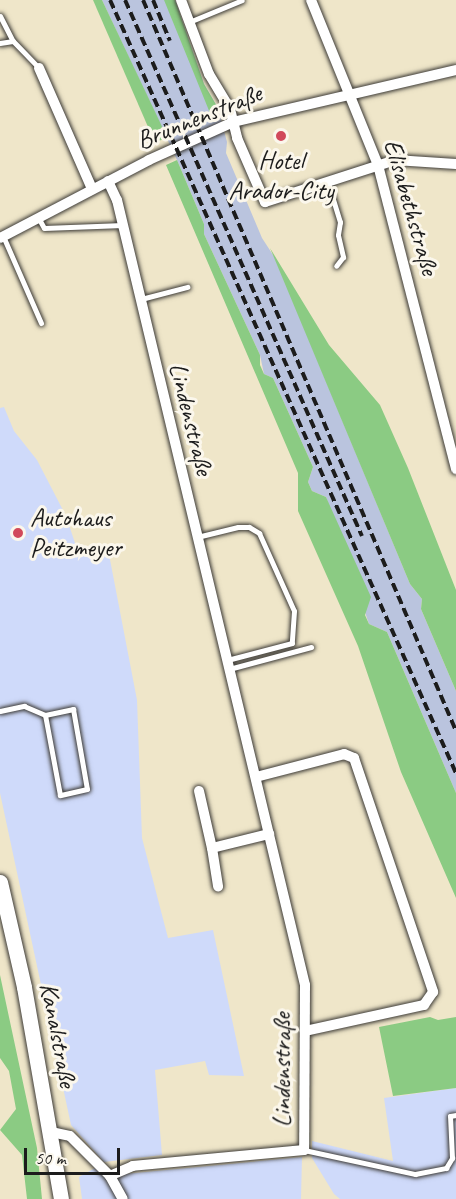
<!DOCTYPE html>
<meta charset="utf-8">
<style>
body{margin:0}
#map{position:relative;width:456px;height:1199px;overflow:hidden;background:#efe6c9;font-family:Caveat,sans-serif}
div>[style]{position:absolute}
.built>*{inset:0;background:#cfdafa}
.industrial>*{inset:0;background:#bac4de}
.green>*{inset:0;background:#8bcb83}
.roads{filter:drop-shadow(0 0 2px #3c3a36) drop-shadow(0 0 2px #3c3a36)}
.lane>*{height:5px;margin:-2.5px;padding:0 2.5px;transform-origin:2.5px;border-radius:2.5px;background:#fff}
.street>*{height:10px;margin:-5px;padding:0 5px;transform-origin:5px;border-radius:5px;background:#fff}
.secondary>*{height:15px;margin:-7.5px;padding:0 7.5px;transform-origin:7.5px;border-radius:7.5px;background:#fff}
.rail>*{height:4px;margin-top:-2px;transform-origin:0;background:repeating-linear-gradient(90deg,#1c1c1c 0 9px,transparent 0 13.5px)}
.dots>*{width:16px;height:16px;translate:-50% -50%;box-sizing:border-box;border:3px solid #fbf7ec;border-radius:50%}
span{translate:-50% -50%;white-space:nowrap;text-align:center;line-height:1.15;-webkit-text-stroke:6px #fbf7ec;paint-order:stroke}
.street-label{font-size:26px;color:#1c1c1c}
.poi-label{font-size:26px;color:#1c1c1c}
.left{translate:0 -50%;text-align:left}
.scale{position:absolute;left:24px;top:1148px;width:96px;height:27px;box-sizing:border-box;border:3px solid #1c1c1c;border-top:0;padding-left:8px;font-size:18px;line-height:21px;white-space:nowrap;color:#1c1c1c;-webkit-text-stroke:4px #fbf7ec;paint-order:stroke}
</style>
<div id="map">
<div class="built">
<i style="clip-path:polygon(4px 407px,14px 431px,37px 460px,66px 516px,75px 543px,82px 548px,107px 544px,137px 700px,142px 838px,168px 938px,213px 930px,244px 1076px,209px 1075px,205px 1061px,155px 1070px,162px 1155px,104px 1162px,71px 1125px,0 793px,0 408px)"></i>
<i style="clip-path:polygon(456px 1088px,456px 1199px,340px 1199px,334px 1194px,312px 1158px,312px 1141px,393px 1161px,384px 1098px)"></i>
<i style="clip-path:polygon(302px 1157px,301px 1199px,82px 1199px,79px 1177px,95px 1168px,103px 1176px)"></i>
</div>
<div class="industrial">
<i style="clip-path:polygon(102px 0,175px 0,204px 84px,218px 108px,227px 142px,226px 153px,262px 238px,275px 258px,410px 584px,422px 599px,421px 609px,456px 691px,456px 793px,387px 632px,369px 624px,326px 497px,312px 491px,308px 482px,313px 467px,273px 378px,264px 374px,260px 355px,204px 234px,204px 224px,177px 160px)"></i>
</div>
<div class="green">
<i style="clip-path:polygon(93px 0,102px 0,167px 137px,155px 143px)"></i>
<i style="clip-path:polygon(164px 0,175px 0,204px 84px,218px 108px,217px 116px,212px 118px)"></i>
<i style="clip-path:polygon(177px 160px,204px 224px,204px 234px,260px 355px,260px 365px,264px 374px,273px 378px,313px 467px,308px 482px,312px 491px,326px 497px,371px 597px,365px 615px,369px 624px,387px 632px,456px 793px,456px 898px,401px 772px,358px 646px,298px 511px,298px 473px,166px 165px)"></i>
<i style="clip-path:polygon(270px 248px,329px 345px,380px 405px,408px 468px,456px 590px,456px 691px,421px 609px,422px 599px,410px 584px)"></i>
<i style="clip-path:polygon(0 975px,37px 1148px,42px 1199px,27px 1199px,22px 1155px,0 1130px,16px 1109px,9px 1071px,0 1058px)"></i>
<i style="clip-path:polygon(430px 1017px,438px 1020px,456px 1017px,456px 1088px,393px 1096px,379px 1027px)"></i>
</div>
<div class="roads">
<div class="lane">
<i style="left:0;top:16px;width:28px;rotate:63deg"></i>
<i style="left:13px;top:41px;width:37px;rotate:46deg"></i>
<i style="left:189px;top:22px;width:57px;rotate:-22.5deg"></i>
<i style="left:0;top:43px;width:13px;rotate:-9deg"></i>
<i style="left:328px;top:183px;width:41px;rotate:72.9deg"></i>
<i style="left:340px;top:222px;width:13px;rotate:99deg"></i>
<i style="left:338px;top:235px;width:23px;rotate:77deg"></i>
<i style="left:343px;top:257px;width:11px;rotate:128deg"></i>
<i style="left:39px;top:219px;width:10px;rotate:61deg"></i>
<i style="left:44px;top:228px;width:79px;rotate:-2.2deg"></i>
<i style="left:3px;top:236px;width:95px;rotate:66.4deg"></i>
<i style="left:141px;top:299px;width:48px;rotate:-14.6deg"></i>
<i style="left:197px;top:537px;width:42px;rotate:-13.7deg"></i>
<i style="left:238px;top:527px;width:11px"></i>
<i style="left:249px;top:527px;width:12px;rotate:31deg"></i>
<i style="left:259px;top:533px;width:85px;rotate:65.8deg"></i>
<i style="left:294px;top:611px;width:32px;rotate:94deg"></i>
<i style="left:292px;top:643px;width:67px;rotate:165.3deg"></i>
<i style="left:229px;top:669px;width:85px;rotate:-15deg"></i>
<i style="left:0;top:711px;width:25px;rotate:-12deg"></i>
<i style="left:24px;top:706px;width:23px;rotate:23deg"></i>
<i style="left:45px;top:715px;width:29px;rotate:-12deg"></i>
<i style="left:73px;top:709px;width:81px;rotate:80.1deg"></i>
<i style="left:87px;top:789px;width:28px;rotate:167deg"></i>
<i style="left:60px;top:795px;width:81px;rotate:-100.6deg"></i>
<i style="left:304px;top:1150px;width:114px;rotate:12.2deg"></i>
<i style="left:415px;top:1174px;width:32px;rotate:-11deg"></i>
<i style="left:446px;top:1168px;width:12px;rotate:-59deg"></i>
<i style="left:452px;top:1158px;width:42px;rotate:-92.7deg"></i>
<i style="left:450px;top:1116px;width:6px;rotate:-9deg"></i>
</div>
<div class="street">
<i style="left:181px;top:0;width:79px;rotate:69.3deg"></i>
<i style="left:209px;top:74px;width:41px;rotate:59deg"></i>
<i style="left:230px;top:109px;width:30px;rotate:76deg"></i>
<i style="left:237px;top:138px;width:70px;rotate:66.4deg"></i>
<i style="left:265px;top:202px;width:137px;rotate:-17.9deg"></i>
<i style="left:395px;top:160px;width:61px;rotate:3.8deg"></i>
<i style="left:311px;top:0;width:178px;rotate:67.9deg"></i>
<i style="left:378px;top:165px;width:314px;rotate:75.6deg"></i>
<i style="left:39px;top:68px;width:132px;rotate:66.3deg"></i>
<i style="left:108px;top:181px;width:21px;rotate:65deg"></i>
<i style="left:117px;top:200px;width:807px;rotate:76.53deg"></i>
<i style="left:305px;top:985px;width:165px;rotate:90.3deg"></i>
<i style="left:304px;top:1150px;width:172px;rotate:174.7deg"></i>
<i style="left:133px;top:1166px;width:25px;rotate:157deg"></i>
<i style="left:0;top:238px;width:168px;rotate:-27.6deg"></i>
<i style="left:149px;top:160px;width:92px;rotate:-24.3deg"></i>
<i style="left:233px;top:122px;width:229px;rotate:-13.1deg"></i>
<i style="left:256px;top:777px;width:91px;rotate:-14.6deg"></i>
<i style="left:344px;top:754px;width:11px;rotate:22deg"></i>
<i style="left:354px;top:758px;width:247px;rotate:71.3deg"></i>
<i style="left:433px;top:992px;width:16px;rotate:125deg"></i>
<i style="left:424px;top:1005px;width:122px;rotate:167.7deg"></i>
<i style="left:199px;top:791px;width:58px;rotate:77.2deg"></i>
<i style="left:212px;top:848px;width:59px;rotate:-13.8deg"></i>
<i style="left:212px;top:848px;width:39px;rotate:81deg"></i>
<i style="left:51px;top:1132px;width:19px;rotate:12deg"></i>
<i style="left:70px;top:1136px;width:57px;rotate:45deg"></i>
<i style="left:110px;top:1176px;width:26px;rotate:61deg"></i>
</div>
<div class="secondary">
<i style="left:0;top:882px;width:108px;rotate:77.1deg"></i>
<i style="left:24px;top:987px;width:215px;rotate:80.1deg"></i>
</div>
</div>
<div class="rail">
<i style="left:110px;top:0;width:847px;rotate:65.89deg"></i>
<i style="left:125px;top:0;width:586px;rotate:66.15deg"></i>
<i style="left:143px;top:0;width:795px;rotate:66.82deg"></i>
<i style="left:153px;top:0;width:44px;rotate:67.5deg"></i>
</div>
<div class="dots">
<i style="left:281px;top:136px;background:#d1495b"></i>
<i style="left:18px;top:533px;background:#d1495b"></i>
</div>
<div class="street-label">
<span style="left:199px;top:117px;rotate:-22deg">Brunnenstraße</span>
<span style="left:411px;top:207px;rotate:74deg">Elisabethstraße</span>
<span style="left:191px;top:419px;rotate:76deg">Lindenstraße</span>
<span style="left:58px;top:1035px;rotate:79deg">Kanalstraße</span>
<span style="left:282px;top:1070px;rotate:-90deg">Lindenstraße</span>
</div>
<div class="poi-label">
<span style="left:281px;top:176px">Hotel<br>Arador-City</span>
<span class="left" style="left:30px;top:533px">Autohaus<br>Peitzmeyer</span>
</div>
<div class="scale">50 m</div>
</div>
